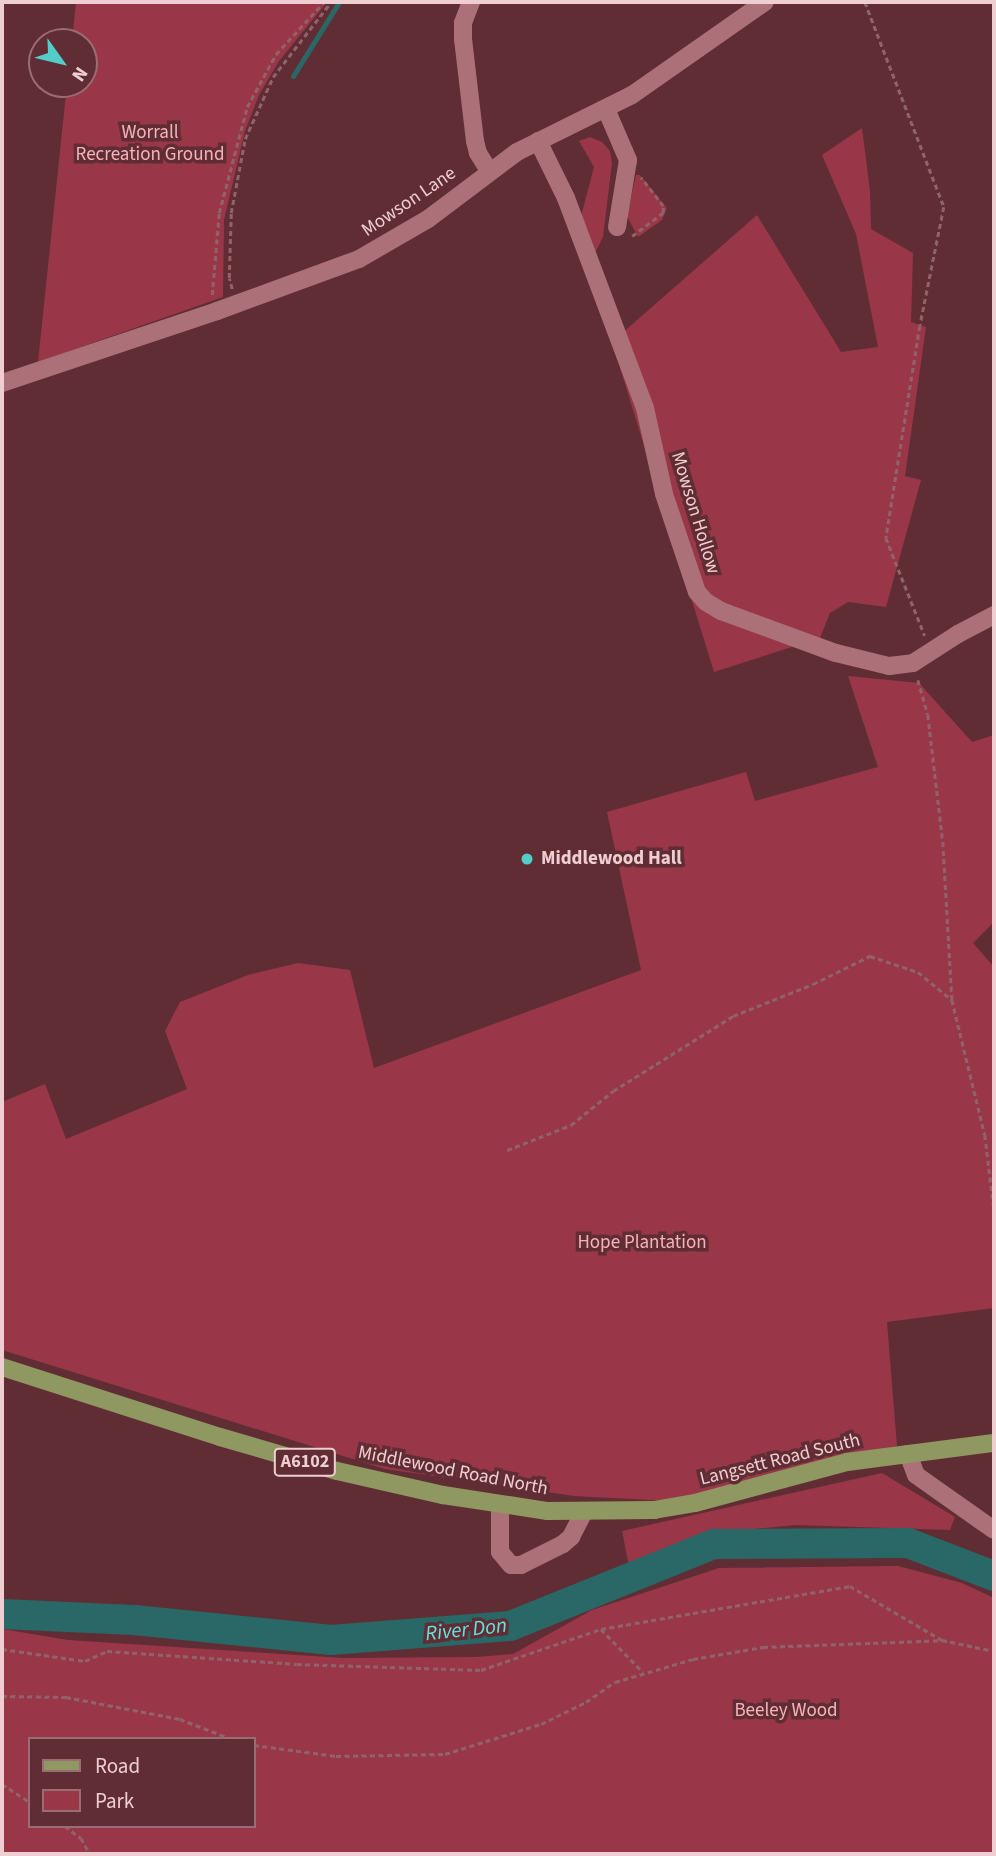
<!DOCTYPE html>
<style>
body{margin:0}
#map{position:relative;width:996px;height:1856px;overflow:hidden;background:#602d34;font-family:"Source Sans 3",sans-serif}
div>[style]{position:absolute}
.green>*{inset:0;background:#993749}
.stream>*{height:5px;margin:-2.5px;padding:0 2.5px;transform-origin:2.5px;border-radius:2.5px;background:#296866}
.river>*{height:30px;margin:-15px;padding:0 15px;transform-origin:15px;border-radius:15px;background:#296866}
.path>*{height:2.5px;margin-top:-1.25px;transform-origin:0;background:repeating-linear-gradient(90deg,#906368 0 5px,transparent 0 8.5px)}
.minor>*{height:18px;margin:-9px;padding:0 9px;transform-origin:9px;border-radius:9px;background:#ac7178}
.major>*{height:18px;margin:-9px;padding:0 9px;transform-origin:9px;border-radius:9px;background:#909861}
.dots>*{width:19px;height:19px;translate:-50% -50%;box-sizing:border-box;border:4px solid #602d34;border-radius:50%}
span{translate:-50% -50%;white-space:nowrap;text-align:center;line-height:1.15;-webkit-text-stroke:7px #602d34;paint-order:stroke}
.shield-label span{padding:2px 5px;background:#602d34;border:2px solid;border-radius:5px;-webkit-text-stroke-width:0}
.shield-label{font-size:18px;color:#efced1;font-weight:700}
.park-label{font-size:19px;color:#f4b3b9}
.street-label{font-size:19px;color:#efced1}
.poi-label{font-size:19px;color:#efced1;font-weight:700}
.left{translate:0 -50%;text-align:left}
.water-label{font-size:21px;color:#63e4e0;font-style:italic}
.frame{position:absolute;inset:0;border:4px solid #efced1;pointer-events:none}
.legend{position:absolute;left:28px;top:1737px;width:228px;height:91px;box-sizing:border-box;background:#602d34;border:2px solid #996d73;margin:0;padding:9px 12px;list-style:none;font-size:21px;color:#efced1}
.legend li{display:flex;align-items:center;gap:14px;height:35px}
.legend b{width:35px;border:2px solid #996d73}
.north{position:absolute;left:28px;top:28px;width:70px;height:70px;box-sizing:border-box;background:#602d34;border:2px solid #996d73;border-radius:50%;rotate:124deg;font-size:19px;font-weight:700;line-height:28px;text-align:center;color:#efced1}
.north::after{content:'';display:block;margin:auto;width:24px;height:32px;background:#53cdca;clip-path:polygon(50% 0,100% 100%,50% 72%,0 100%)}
</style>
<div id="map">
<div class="green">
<i style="clip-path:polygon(76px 2px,327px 2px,279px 61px,259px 95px,245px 131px,224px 220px,223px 297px,38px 362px,67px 84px,84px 84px,84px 42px,72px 42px)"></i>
<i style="clip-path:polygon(862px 128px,870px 191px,871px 229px,913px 253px,911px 322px,926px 327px,905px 476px,921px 480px,886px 607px,848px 602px,830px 613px,820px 638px,714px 672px,612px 342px,757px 215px,841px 352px,878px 347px,856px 234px,822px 155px)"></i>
<i style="clip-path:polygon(590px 137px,602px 142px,610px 151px,612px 163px,603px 237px,593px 257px,579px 224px,594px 167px,579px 141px)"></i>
<i style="clip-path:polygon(636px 175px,640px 175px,667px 208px,662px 220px,638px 237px,627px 216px)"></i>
<i style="clip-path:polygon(848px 676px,919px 683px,972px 742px,994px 735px,994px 922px,973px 943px,994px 967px,994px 1308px,887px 1322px,897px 1446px,669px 1501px,574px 1496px,385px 1469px,2px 1350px,2px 1102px,45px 1084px,66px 1139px,187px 1089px,165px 1031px,180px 1002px,248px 975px,298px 963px,350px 970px,374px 1068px,641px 970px,607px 812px,746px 772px,755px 801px,878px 767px)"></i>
<i style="clip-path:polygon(882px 1473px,955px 1517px,950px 1530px,796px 1525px,714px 1533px,629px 1566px,622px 1531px)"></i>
<i style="clip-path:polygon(evenodd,898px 1566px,962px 1583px,994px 1598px,994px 1854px,2px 1854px,2px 1629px,68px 1640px,343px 1658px,476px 1657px,513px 1654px,592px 1610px,719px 1568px,898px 1566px,30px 1739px,254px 1739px,254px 1826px,30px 1826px,30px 1739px)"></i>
</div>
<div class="stream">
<i style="left:293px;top:76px;width:87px;rotate:-58.1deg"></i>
</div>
<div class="river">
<i style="left:2px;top:1614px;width:132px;rotate:2.6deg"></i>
<i style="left:134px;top:1620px;width:198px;rotate:5.8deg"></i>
<i style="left:331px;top:1640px;width:180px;rotate:-4.5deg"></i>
<i style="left:510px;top:1626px;width:220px;rotate:-21.9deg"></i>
<i style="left:714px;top:1544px;width:194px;rotate:-0.3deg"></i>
<i style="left:908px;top:1543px;width:92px;rotate:21deg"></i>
</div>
<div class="path">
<i style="left:865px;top:2px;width:220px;rotate:68.9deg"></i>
<i style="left:944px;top:207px;width:121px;rotate:101.4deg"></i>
<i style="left:920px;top:326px;width:215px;rotate:99.1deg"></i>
<i style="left:886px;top:538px;width:105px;rotate:68.3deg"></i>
<i style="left:632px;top:236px;width:39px;rotate:-37deg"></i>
<i style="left:663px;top:213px;width:7px;rotate:-90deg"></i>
<i style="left:663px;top:206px;width:36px;rotate:-128deg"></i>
<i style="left:232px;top:289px;width:11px;rotate:-105deg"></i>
<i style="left:229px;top:278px;width:65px;rotate:-88.2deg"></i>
<i style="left:231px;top:213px;width:75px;rotate:-79.3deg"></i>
<i style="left:245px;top:139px;width:68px;rotate:-65.7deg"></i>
<i style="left:273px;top:77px;width:95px;rotate:-52.3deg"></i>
<i style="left:212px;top:295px;width:82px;rotate:-85.1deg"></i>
<i style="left:219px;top:213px;width:110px;rotate:-75.2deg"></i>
<i style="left:247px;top:107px;width:60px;rotate:-61.3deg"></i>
<i style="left:276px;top:54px;width:71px;rotate:-47.3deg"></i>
<i style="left:918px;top:680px;width:36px;rotate:74deg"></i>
<i style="left:928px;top:715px;width:128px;rotate:83.3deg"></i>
<i style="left:943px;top:842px;width:158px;rotate:86.7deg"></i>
<i style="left:952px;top:1000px;width:139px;rotate:76.3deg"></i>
<i style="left:985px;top:1135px;width:75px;rotate:83.1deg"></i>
<i style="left:507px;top:1150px;width:69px;rotate:-21.3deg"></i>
<i style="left:571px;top:1125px;width:54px;rotate:-39deg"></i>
<i style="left:613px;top:1091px;width:142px;rotate:-32deg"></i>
<i style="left:733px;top:1016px;width:86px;rotate:-21.8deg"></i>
<i style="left:813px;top:984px;width:64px;rotate:-26.2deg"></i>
<i style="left:870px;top:956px;width:51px;rotate:18.4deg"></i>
<i style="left:918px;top:972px;width:44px;rotate:39.5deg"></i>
<i style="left:601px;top:1629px;width:60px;rotate:45.7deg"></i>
<i style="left:2px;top:1649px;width:84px;rotate:8.2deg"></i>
<i style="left:85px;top:1661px;width:24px;rotate:-24deg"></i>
<i style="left:107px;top:1651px;width:190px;rotate:3.9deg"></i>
<i style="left:297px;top:1664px;width:184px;rotate:1.9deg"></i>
<i style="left:481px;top:1670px;width:127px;rotate:-18.9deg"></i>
<i style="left:601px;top:1629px;width:253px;rotate:-9.8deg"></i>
<i style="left:850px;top:1586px;width:107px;rotate:30.4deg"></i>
<i style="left:2px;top:1696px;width:64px;rotate:0.9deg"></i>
<i style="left:66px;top:1697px;width:116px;rotate:10.9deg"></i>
<i style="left:180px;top:1719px;width:56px;rotate:21deg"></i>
<i style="left:254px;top:1745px;width:83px;rotate:7.6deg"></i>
<i style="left:336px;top:1756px;width:109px;rotate:-1.1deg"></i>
<i style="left:445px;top:1754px;width:101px;rotate:-17.4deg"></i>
<i style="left:541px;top:1724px;width:50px;rotate:-26.1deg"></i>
<i style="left:586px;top:1702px;width:35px;rotate:-35deg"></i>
<i style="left:615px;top:1682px;width:81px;rotate:-16.4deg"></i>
<i style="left:693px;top:1659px;width:71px;rotate:-9.7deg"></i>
<i style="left:763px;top:1647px;width:179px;rotate:-2.2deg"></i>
<i style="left:942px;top:1640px;width:53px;rotate:11.9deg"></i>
<i style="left:2px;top:1784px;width:33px;rotate:33deg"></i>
<i style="left:65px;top:1826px;width:20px;rotate:37deg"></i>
<i style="left:81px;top:1838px;width:18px;rotate:61deg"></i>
</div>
<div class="minor">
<i style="left:471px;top:2px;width:22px;rotate:111deg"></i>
<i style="left:463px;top:23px;width:16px;rotate:90deg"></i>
<i style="left:463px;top:39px;width:103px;rotate:83.3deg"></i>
<i style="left:475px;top:141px;width:12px;rotate:76deg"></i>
<i style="left:478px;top:153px;width:22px;rotate:58deg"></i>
<i style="left:606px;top:109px;width:56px;rotate:66.7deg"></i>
<i style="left:628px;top:160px;width:68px;rotate:99.3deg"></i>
<i style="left:538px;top:141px;width:64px;rotate:63.8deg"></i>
<i style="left:566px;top:198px;width:224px;rotate:69.4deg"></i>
<i style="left:645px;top:408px;width:88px;rotate:77.5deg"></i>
<i style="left:664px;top:494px;width:103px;rotate:71.4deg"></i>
<i style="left:697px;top:592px;width:13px;rotate:48deg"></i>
<i style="left:706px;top:602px;width:17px;rotate:31deg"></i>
<i style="left:721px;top:611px;width:122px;rotate:20.1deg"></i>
<i style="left:836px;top:653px;width:55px;rotate:13.8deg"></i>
<i style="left:889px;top:666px;width:24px;rotate:-7deg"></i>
<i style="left:913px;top:663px;width:54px;rotate:-32.8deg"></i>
<i style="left:958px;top:634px;width:41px;rotate:-27.8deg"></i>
<i style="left:2px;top:383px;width:227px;rotate:-18.5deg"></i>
<i style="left:217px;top:311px;width:151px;rotate:-20.1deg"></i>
<i style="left:359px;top:259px;width:80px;rotate:-30.1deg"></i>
<i style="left:428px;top:219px;width:111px;rotate:-37deg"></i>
<i style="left:517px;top:152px;width:128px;rotate:-26.4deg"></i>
<i style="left:632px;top:95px;width:162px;rotate:-35deg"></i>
<i style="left:908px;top:1454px;width:22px;rotate:69deg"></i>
<i style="left:916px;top:1475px;width:95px;rotate:35.2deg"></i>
<i style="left:500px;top:1504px;width:48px;rotate:90deg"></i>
<i style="left:500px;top:1552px;width:17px;rotate:50deg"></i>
<i style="left:511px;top:1565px;width:10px"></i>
<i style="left:521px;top:1565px;width:47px;rotate:-26.6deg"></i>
<i style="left:563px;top:1544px;width:11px;rotate:-41deg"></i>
<i style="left:571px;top:1537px;width:28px;rotate:-63deg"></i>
</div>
<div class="major">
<i style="left:2px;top:1367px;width:229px;rotate:17.8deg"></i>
<i style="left:220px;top:1437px;width:122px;rotate:16.2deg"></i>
<i style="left:337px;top:1471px;width:109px;rotate:12.8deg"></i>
<i style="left:443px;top:1495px;width:106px;rotate:8.7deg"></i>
<i style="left:548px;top:1511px;width:106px;rotate:-0.5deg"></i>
<i style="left:654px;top:1510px;width:42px;rotate:-9.7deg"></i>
<i style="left:695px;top:1503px;width:157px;rotate:-15.1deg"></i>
<i style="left:847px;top:1462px;width:148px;rotate:-7.4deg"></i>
</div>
<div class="dots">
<i style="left:527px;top:859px;background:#53cdca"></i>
</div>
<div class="shield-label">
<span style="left:305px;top:1462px">A6102</span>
</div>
<div class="park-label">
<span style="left:150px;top:144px">Worrall<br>Recreation Ground</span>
<span style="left:642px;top:1243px">Hope Plantation</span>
<span style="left:786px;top:1711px">Beeley Wood</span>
</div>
<div class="street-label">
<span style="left:409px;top:202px;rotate:-34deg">Mowson Lane</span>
<span style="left:695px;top:513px;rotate:73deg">Mowson Hollow</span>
<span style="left:780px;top:1460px;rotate:-14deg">Langsett Road South</span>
<span style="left:453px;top:1471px;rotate:11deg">Middlewood Road North</span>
</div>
<div class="poi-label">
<span class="left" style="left:541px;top:859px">Middlewood Hall</span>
</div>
<div class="water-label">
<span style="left:466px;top:1629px;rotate:-6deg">River Don</span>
</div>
<div class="frame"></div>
<ul class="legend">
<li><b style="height:9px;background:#909861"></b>Road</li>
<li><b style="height:19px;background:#993749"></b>Park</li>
</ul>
<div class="north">N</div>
</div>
